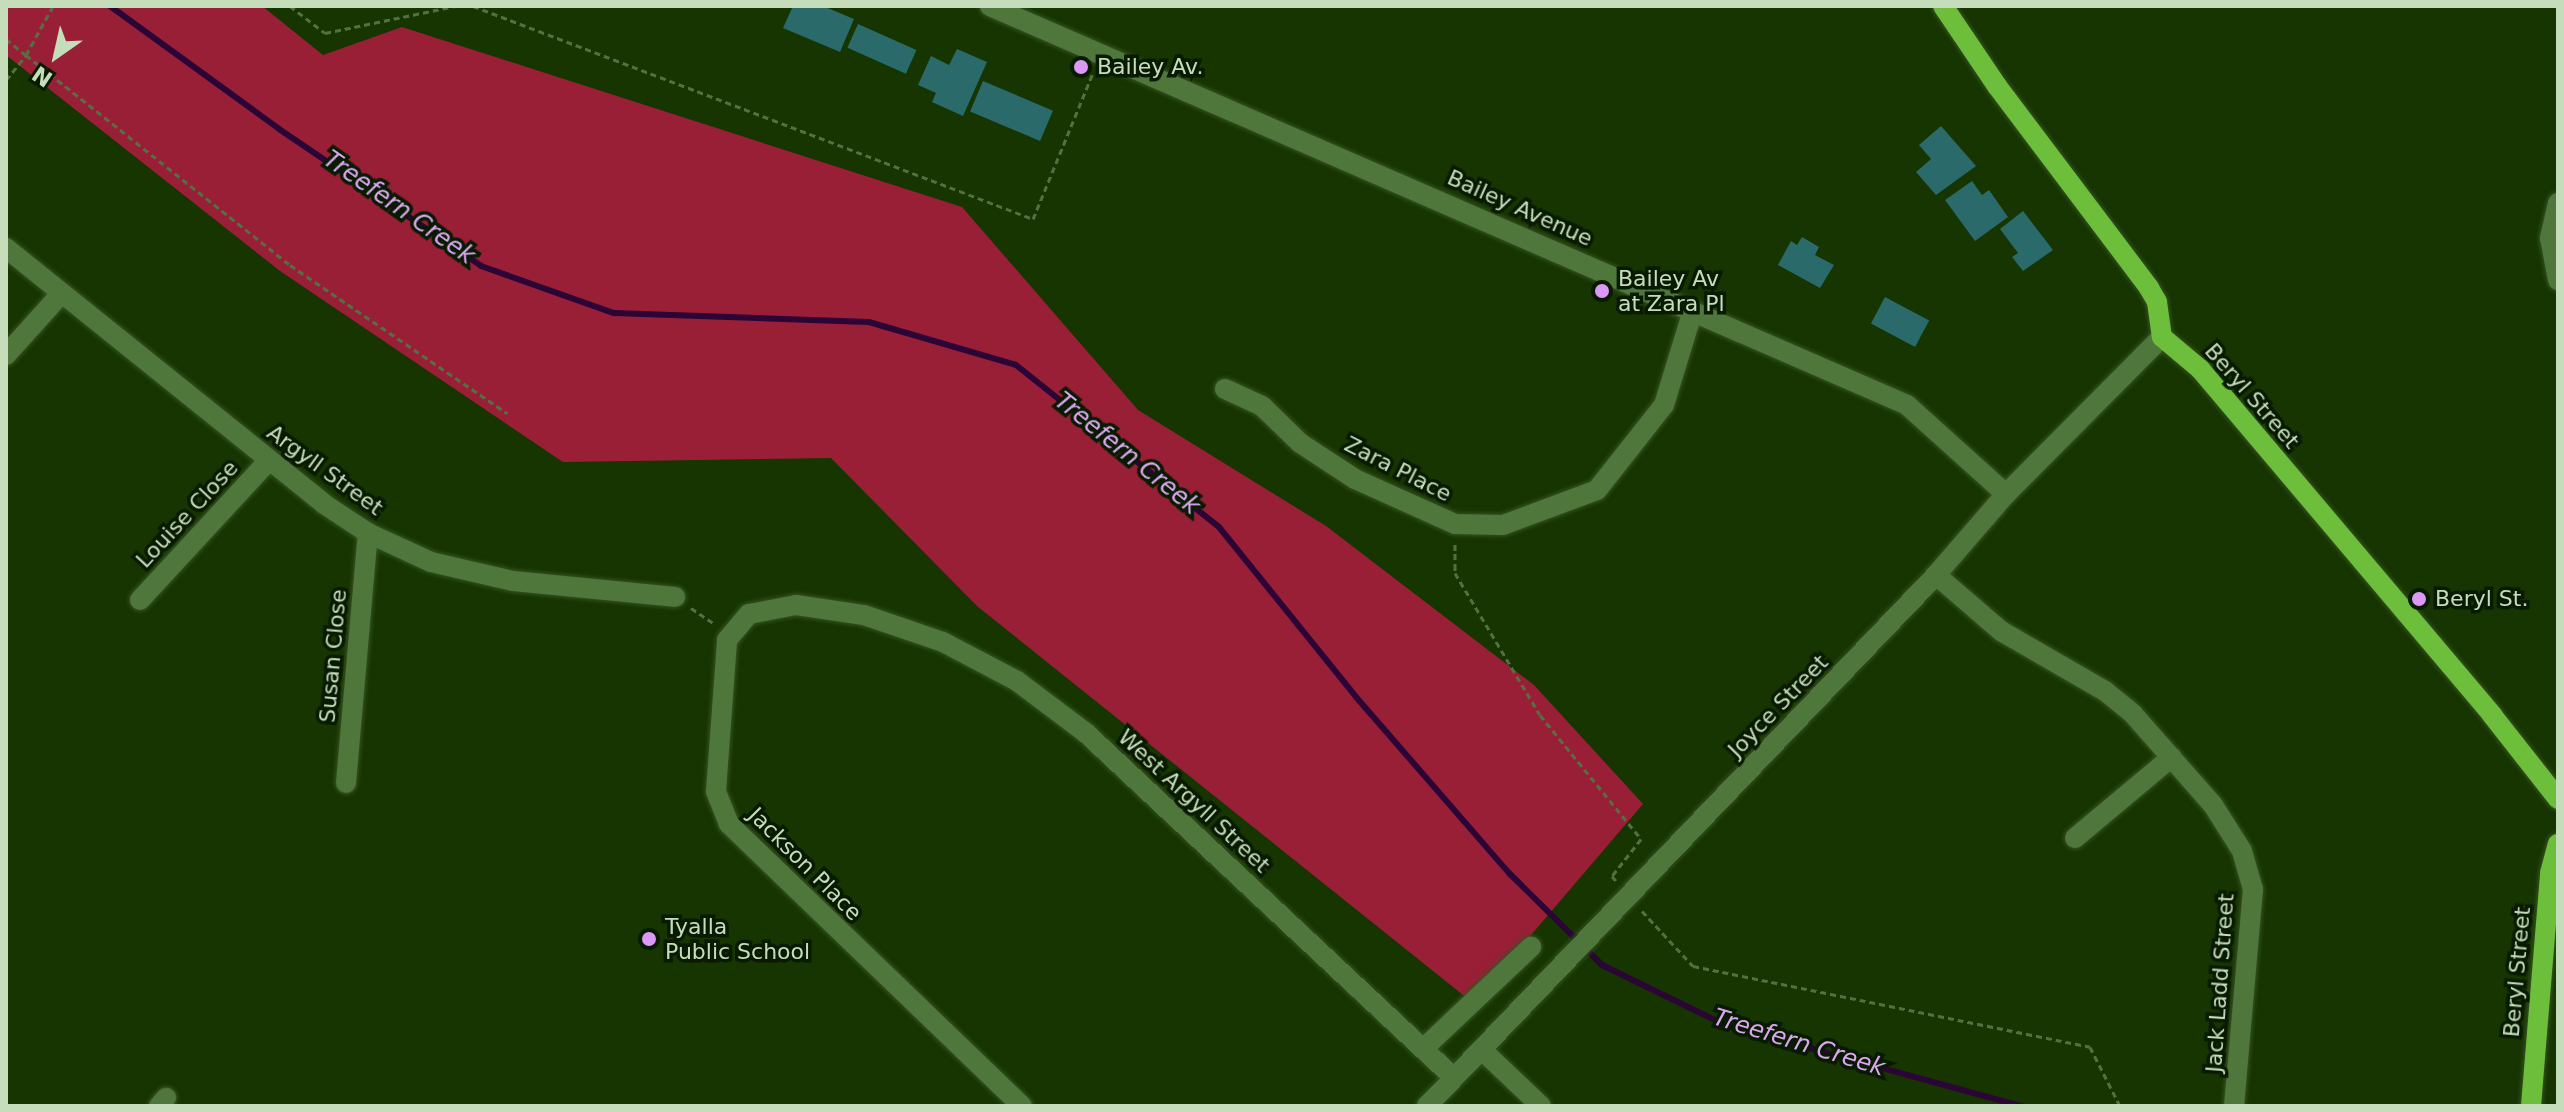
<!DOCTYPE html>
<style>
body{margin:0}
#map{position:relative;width:2564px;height:1112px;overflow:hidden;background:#163501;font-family:"DejaVu Sans",sans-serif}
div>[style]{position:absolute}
.forest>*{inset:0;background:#991f36}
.stream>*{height:6px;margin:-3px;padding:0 3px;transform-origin:3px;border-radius:3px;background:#2a0536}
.building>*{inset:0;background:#2a6a6b;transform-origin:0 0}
.path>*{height:3px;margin-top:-1.5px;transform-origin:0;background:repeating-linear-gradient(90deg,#547042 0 6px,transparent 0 10px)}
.roads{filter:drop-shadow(0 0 2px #365322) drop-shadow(0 0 2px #365322)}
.minor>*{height:20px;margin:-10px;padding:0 10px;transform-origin:10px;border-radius:10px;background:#4f763b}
.major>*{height:20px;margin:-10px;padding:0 10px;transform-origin:10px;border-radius:10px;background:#6dbf3b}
.dots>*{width:22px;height:22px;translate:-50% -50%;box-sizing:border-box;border:4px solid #081a01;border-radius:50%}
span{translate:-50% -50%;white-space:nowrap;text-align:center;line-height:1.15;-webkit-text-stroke:7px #081a01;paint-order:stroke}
.poi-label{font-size:22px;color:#c5ddbb}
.left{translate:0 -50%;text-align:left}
.street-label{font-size:22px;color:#c5ddbb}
.water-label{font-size:24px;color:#dba8f0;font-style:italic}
.frame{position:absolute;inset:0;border:8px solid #c5ddbb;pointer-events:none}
.north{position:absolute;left:16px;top:16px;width:80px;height:80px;-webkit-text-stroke:6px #081a01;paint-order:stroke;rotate:214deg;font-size:22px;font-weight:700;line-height:32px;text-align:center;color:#c5ddbb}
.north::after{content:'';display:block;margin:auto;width:28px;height:36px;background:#c5ddbb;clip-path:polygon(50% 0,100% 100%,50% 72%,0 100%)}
</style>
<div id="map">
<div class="forest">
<i style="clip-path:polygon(6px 6px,262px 6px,323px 55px,402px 27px,962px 207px,1138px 410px,1326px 526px,1534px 685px,1643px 804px,1473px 1003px,977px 606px,831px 458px,563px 462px,280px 271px,6px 55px)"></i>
</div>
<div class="stream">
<i style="left:110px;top:6px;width:209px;rotate:36deg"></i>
<i style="left:279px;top:129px;width:244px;rotate:34.1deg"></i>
<i style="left:481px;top:266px;width:141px;rotate:19.5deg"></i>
<i style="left:614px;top:313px;width:255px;rotate:2deg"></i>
<i style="left:869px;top:322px;width:153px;rotate:16.3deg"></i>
<i style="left:1016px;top:365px;width:260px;rotate:38.6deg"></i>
<i style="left:1219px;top:527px;width:218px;rotate:51.1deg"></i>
<i style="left:1356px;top:697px;width:235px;rotate:49deg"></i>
<i style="left:1510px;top:874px;width:129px;rotate:44.7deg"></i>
<i style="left:1602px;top:965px;width:137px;rotate:26deg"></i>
<i style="left:1725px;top:1025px;width:308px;rotate:15.3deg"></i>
</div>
<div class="building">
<i style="clip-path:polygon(793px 6px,823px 6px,854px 19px,840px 52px,783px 28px)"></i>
<i style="left:858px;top:24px;width:64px;height:26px;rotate:24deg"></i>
<i style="clip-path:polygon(957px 49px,987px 62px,963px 116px,932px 102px,936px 93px,918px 85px,931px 56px,949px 65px)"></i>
<i style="left:983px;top:81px;width:76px;height:33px;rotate:23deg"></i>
<i style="clip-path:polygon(1941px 126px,1976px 166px,1936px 195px,1916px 172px,1931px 159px,1919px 145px)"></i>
<i style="clip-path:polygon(1972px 181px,1982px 195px,1989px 190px,2008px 217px,1975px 241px,1945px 200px)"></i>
<i style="clip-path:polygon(2023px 211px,2053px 250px,2023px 271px,2012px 257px,2018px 253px,2000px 229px)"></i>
<i style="clip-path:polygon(1802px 237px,1819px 247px,1815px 255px,1834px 265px,1820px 288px,1778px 265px,1791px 241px,1797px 245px)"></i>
<i style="left:1885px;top:297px;width:50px;height:30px;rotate:28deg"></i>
</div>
<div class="path">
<i style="left:290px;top:6px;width:44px;rotate:37.6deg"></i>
<i style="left:325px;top:33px;width:133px;rotate:-11.7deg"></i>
<i style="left:473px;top:6px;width:599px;rotate:20.82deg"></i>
<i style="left:1033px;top:219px;width:158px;rotate:-67.7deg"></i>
<i style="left:6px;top:39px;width:26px;rotate:39deg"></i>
<i style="left:26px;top:55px;width:56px;rotate:-61.1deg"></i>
<i style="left:6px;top:80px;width:32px;rotate:-51deg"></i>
<i style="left:26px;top:55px;width:337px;rotate:38.5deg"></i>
<i style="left:290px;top:265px;width:263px;rotate:34.3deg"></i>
<i style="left:1455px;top:544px;width:29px;rotate:90deg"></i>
<i style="left:1455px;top:573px;width:165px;rotate:59.1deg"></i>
<i style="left:1540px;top:715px;width:160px;rotate:50.8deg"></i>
<i style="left:1641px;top:839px;width:47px;rotate:128.1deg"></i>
<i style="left:1612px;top:876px;width:6px;rotate:51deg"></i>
<i style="left:691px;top:608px;width:29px;rotate:34deg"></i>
<i style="left:1642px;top:911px;width:75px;rotate:47.2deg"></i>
<i style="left:1693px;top:966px;width:405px;rotate:11.5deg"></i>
<i style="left:2090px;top:1047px;width:66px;rotate:63deg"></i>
</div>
<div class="roads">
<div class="minor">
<i style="left:990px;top:6px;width:1000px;rotate:23.51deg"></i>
<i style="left:1907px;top:405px;width:133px;rotate:42deg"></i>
<i style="left:2558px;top:203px;width:36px;rotate:103deg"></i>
<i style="left:2550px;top:238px;width:43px;rotate:79.2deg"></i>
<i style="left:6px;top:248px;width:408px;rotate:38.8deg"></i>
<i style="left:324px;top:504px;width:53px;rotate:33.4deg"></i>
<i style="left:368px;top:533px;width:69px;rotate:24.7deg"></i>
<i style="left:431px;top:562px;width:84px;rotate:13deg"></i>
<i style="left:513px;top:581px;width:163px;rotate:5.6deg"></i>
<i style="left:6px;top:355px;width:82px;rotate:-48deg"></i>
<i style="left:1225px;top:389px;width:41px;rotate:24.7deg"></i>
<i style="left:1262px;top:406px;width:53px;rotate:44.2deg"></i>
<i style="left:1300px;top:443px;width:66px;rotate:33.2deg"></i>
<i style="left:1355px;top:479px;width:110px;rotate:24.2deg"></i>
<i style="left:1455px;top:524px;width:48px;rotate:1.2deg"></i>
<i style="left:1503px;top:525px;width:100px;rotate:-20.4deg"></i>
<i style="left:1597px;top:490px;width:108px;rotate:-51.8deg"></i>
<i style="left:1664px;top:405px;width:99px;rotate:-73deg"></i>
<i style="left:1936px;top:575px;width:86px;rotate:40.7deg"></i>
<i style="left:2001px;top:631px;width:120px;rotate:30deg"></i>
<i style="left:2105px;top:691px;width:36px;rotate:39deg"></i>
<i style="left:2133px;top:714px;width:121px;rotate:48.7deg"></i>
<i style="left:2213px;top:805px;width:54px;rotate:57.8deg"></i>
<i style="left:2242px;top:851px;width:40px;rotate:74deg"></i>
<i style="left:2253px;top:889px;width:218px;rotate:95deg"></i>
<i style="left:140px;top:600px;width:190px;rotate:-47.3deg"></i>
<i style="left:346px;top:783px;width:251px;rotate:-85deg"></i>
<i style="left:2075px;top:838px;width:126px;rotate:-39.9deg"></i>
<i style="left:1423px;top:1049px;width:149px;rotate:-43.4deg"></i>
<i style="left:1482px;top:1050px;width:81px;rotate:43.5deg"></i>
<i style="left:159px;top:1106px;width:11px;rotate:-49deg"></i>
<i style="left:1022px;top:1106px;width:407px;rotate:-136.1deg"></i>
<i style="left:729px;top:824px;width:35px;rotate:-112deg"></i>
<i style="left:716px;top:791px;width:151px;rotate:-85.8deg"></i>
<i style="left:727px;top:640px;width:34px;rotate:-50deg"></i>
<i style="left:749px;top:614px;width:48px;rotate:-10.8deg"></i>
<i style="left:796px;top:605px;width:69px;rotate:8.4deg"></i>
<i style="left:864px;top:615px;width:83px;rotate:18.9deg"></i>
<i style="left:943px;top:642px;width:84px;rotate:27.8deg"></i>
<i style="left:1017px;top:681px;width:86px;rotate:37deg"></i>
<i style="left:1086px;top:733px;width:504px;rotate:43.15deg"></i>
<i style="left:1427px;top:1106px;width:736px;rotate:-46.21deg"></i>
<i style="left:1936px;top:575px;width:107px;rotate:-49.2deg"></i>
<i style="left:2006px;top:494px;width:221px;rotate:-45.2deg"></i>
</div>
<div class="major">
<i style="left:1943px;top:6px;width:97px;rotate:56deg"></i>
<i style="left:1997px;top:86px;width:253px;rotate:53deg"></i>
<i style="left:2149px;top:288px;width:16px;rotate:60deg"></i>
<i style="left:2157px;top:302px;width:35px;rotate:82deg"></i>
<i style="left:2162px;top:337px;width:50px;rotate:40.1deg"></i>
<i style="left:2200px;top:369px;width:453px;rotate:49.8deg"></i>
<i style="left:2492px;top:715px;width:107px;rotate:51.8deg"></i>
<i style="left:2531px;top:1106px;width:234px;rotate:-85.3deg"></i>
<i style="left:2550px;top:873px;width:30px;rotate:-75deg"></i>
</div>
</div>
<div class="dots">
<i style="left:1081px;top:67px;background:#db99f5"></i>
<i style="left:1602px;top:291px;background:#db99f5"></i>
<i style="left:2419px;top:599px;background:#db99f5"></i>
<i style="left:649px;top:939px;background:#db99f5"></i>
</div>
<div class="poi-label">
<span class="left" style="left:1097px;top:67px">Bailey Av.</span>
<span class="left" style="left:1618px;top:291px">Bailey Av<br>at Zara Pl</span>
<span class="left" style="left:2435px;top:599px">Beryl St.</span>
<span class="left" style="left:665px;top:939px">Tyalla<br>Public School</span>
</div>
<div class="street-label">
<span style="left:1520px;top:208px;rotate:24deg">Bailey Avenue</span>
<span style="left:2252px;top:396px;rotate:49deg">Beryl Street</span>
<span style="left:1398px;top:469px;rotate:27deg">Zara Place</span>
<span style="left:325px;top:470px;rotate:36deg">Argyll Street</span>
<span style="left:187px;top:514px;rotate:-47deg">Louise Close</span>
<span style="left:333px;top:656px;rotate:-85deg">Susan Close</span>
<span style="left:1778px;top:706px;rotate:-46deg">Joyce Street</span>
<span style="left:1194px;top:801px;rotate:43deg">West Argyll Street</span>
<span style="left:805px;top:864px;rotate:45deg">Jackson Place</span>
<span style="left:2517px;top:972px;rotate:-85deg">Beryl Street</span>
<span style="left:2220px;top:983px;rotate:-86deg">Jack Ladd Street</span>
</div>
<div class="water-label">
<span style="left:399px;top:208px;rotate:35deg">Treefern Creek</span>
<span style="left:1127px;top:454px;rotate:39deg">Treefern Creek</span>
<span style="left:1799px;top:1043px;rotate:17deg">Treefern Creek</span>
</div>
<div class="frame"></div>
<div class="north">N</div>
</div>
